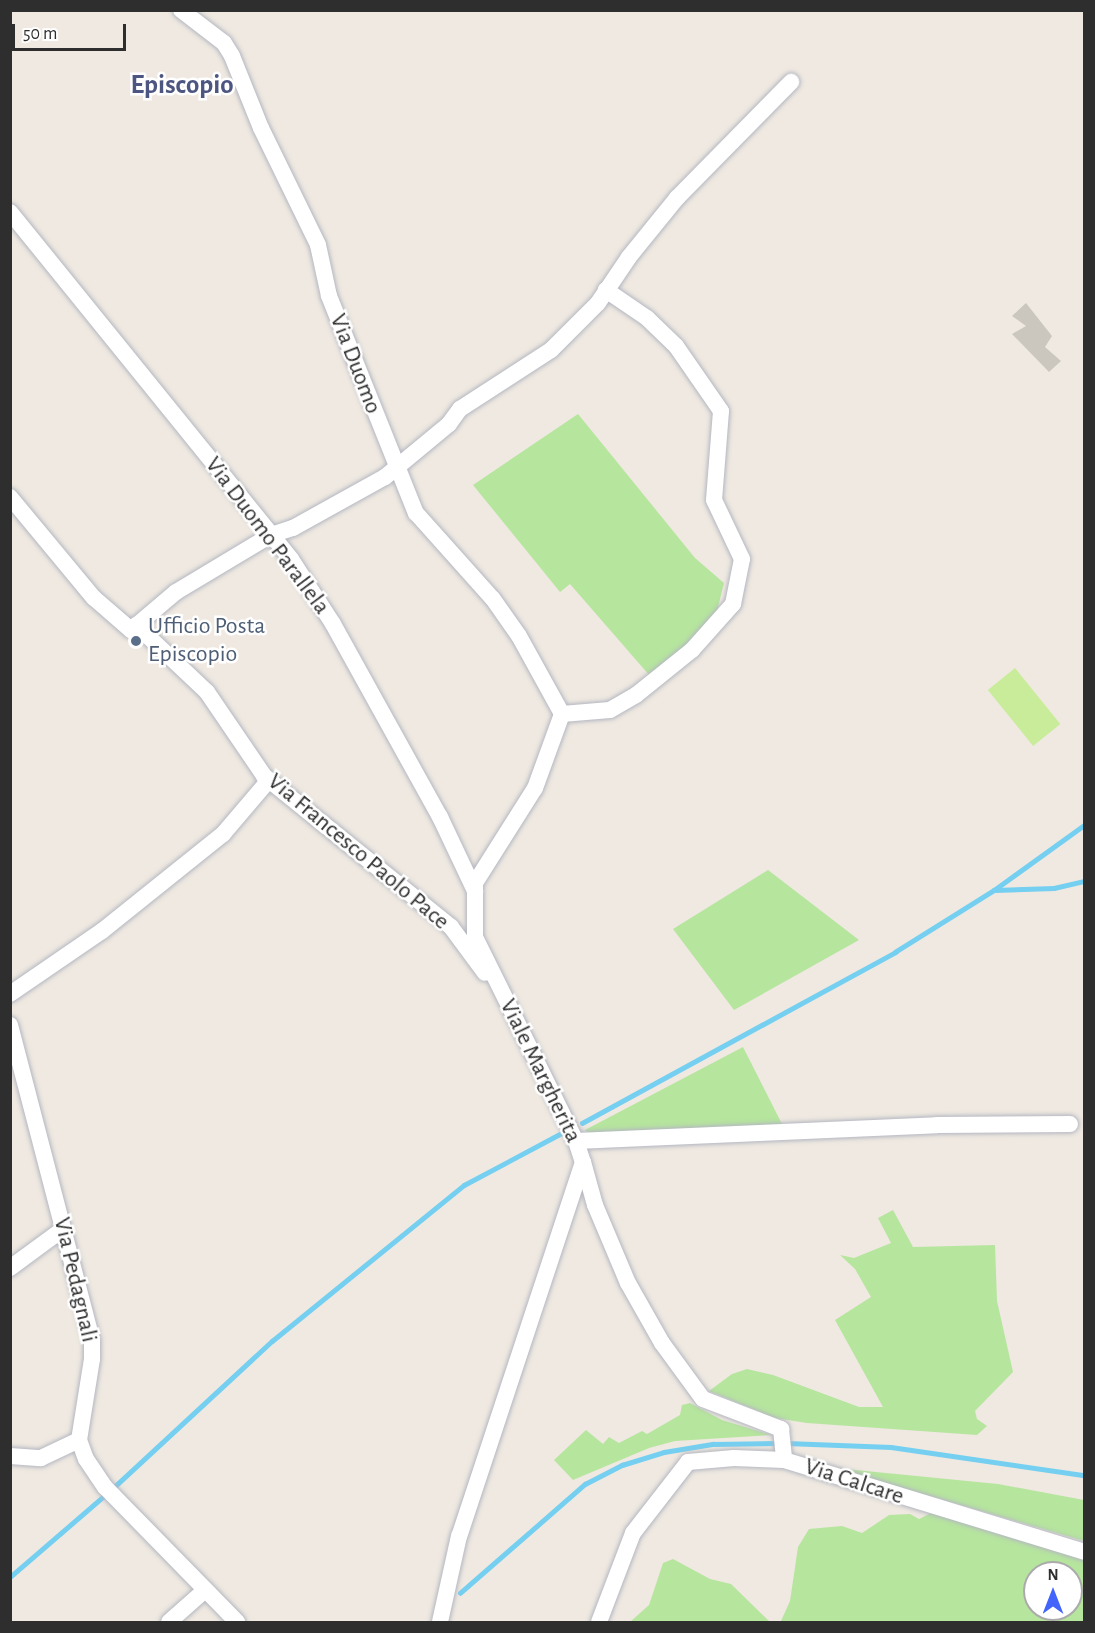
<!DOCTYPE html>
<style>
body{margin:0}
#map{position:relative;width:1095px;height:1633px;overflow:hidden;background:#efe9e1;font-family:"Alegreya Sans",sans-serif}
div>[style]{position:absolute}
.green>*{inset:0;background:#b6e59e}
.pitch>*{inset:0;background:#c9ec9a;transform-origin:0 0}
.stream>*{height:4.5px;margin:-2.25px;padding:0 2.25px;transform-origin:2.25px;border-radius:2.25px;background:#75cff0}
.building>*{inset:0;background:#cbc7bf}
.roads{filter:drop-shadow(0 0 2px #b4b7c1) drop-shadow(0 0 2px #b4b7c1)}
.street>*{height:16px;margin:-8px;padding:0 8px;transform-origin:8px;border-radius:8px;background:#fff}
.dots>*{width:16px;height:16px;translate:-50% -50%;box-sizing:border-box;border:3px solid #fff;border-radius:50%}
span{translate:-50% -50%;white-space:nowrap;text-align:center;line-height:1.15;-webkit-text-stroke:5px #fff;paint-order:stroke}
.street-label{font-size:24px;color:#2e2e2e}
.service-label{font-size:24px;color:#4e5e75}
.left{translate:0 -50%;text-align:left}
.quarter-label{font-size:27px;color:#4d5680;font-weight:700}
.frame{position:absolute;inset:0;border:12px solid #2e2e2e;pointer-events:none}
.north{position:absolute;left:1023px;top:1561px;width:60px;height:60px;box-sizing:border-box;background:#fff;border:2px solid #ababab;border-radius:50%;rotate:0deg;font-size:16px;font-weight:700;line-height:24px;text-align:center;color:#2e2e2e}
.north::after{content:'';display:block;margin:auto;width:21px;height:27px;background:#4264fb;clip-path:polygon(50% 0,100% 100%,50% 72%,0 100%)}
.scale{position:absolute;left:12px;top:24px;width:114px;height:27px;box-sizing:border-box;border:3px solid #2e2e2e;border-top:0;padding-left:8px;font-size:18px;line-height:21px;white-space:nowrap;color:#2e2e2e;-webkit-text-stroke:4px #fff;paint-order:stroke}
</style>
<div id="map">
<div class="green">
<i style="clip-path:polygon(578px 414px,695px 558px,724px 583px,716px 615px,703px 632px,650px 676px,570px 584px,560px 592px,473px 485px)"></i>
<i style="clip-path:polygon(768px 870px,859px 940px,734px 1010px,673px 929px)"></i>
<i style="clip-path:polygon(743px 1047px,784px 1128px,591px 1135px,585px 1130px)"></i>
<i style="clip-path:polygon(893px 1210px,913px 1247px,995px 1245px,997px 1301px,1013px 1372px,975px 1411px,977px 1419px,987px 1426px,977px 1435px,807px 1423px,775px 1418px,709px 1391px,732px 1374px,747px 1369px,773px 1375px,859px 1407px,883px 1407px,835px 1320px,871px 1297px,855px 1269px,840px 1255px,854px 1258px,891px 1243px,878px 1218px)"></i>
<i style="clip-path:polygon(690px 1403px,722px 1420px,771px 1435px,675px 1441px,649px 1448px,573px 1480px,554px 1460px,586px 1430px,603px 1444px,609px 1437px,619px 1443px,642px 1431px,647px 1434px,680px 1415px,682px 1405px)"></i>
<i style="clip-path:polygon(835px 1468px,998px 1484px,1084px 1500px,1084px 1541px)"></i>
<i style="clip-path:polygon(evenodd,933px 1512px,1084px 1559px,1084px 1622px,630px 1622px,649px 1605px,663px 1563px,673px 1559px,710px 1579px,731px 1584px,770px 1622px,781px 1621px,790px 1601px,798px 1547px,809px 1529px,842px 1526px,862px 1533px,889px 1515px,910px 1514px,919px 1519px,933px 1512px,1035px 1573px,1071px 1573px,1071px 1609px,1035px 1609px,1035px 1573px)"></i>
</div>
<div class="pitch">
<i style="left:1015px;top:668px;width:72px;height:35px;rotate:51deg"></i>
</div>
<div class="stream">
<i style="left:994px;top:890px;width:111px;rotate:-35.8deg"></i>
<i style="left:582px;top:1123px;width:357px;rotate:-28.6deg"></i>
<i style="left:895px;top:952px;width:117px;rotate:-32.1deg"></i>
<i style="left:994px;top:890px;width:60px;rotate:-1.9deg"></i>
<i style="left:1054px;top:888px;width:31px;rotate:-13deg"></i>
<i style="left:786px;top:1443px;width:105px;rotate:2.2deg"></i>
<i style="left:891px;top:1447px;width:195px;rotate:8.3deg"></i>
<i style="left:112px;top:1489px;width:218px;rotate:-42.8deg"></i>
<i style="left:272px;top:1341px;width:247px;rotate:-39.1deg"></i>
<i style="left:464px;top:1185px;width:109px;rotate:-28deg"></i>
<i style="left:10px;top:1577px;width:127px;rotate:-40.8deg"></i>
<i style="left:460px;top:1593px;width:166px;rotate:-41.1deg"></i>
<i style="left:585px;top:1484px;width:42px;rotate:-27.2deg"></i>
<i style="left:622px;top:1465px;width:44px;rotate:-17.2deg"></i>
<i style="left:664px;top:1452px;width:50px;rotate:-9.3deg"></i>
<i style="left:713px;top:1444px;width:65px;rotate:-0.9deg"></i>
</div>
<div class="building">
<i style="clip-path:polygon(1026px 303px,1052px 336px,1045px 347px,1061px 361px,1049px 372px,1012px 334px,1026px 326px,1012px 316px)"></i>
</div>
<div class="roads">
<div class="street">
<i style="left:181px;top:10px;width:54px;rotate:37.5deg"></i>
<i style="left:224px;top:43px;width:15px;rotate:58deg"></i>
<i style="left:232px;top:56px;width:78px;rotate:68.1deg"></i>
<i style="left:261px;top:128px;width:130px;rotate:64deg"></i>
<i style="left:318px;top:245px;width:52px;rotate:77.8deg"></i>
<i style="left:329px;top:296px;width:234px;rotate:68.2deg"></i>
<i style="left:416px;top:513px;width:115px;rotate:48.2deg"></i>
<i style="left:493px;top:599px;width:45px;rotate:54.9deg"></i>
<i style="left:519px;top:636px;width:89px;rotate:61.1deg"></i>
<i style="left:562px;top:714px;width:79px;rotate:110deg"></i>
<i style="left:535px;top:788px;width:112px;rotate:122.3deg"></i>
<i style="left:475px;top:883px;width:54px;rotate:90deg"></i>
<i style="left:475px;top:937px;width:228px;rotate:63.7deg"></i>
<i style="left:576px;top:1141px;width:22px;rotate:72deg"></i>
<i style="left:583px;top:1162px;width:394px;rotate:108.3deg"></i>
<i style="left:459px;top:1536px;width:88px;rotate:102.5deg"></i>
<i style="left:10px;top:212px;width:447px;rotate:51deg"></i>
<i style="left:291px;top:559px;width:77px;rotate:57.1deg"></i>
<i style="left:333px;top:624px;width:221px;rotate:61deg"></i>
<i style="left:440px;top:817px;width:82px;rotate:64.7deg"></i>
<i style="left:10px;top:497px;width:131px;rotate:50.3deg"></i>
<i style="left:94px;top:598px;width:49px;rotate:40.9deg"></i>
<i style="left:131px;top:630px;width:59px;rotate:-40.2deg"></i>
<i style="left:176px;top:592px;width:111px;rotate:-31deg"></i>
<i style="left:271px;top:535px;width:23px;rotate:-18deg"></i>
<i style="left:293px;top:528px;width:105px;rotate:-29deg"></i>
<i style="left:385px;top:477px;width:83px;rotate:-39.6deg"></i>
<i style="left:449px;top:424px;width:19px;rotate:-54deg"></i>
<i style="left:460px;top:409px;width:108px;rotate:-33deg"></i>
<i style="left:551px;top:350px;width:66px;rotate:-45deg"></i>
<i style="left:598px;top:303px;width:55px;rotate:-56deg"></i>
<i style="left:629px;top:257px;width:76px;rotate:-50.9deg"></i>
<i style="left:677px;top:198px;width:163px;rotate:-45.5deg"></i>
<i style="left:136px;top:625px;width:98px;rotate:43.3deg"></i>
<i style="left:207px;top:692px;width:102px;rotate:55.8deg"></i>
<i style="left:264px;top:776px;width:240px;rotate:38.9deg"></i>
<i style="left:451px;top:927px;width:57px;rotate:53.5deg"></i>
<i style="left:562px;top:714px;width:48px;rotate:-4.8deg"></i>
<i style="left:610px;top:710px;width:30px;rotate:-30deg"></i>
<i style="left:636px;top:695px;width:72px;rotate:-38.8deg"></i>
<i style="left:692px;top:650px;width:62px;rotate:-48.3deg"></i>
<i style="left:733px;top:604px;width:46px;rotate:-78.7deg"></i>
<i style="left:742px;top:559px;width:65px;rotate:-115.4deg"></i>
<i style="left:714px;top:500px;width:89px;rotate:-85.5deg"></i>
<i style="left:721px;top:411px;width:79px;rotate:-124.7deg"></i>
<i style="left:676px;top:346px;width:40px;rotate:-136deg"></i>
<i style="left:647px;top:318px;width:50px;rotate:-145.7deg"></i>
<i style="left:10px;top:994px;width:112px;rotate:-34.4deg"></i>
<i style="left:102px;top:931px;width:155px;rotate:-38.7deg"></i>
<i style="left:223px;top:834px;width:71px;rotate:-49.6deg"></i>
<i style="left:10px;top:1025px;width:325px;rotate:75.4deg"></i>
<i style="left:92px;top:1340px;width:19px;rotate:90deg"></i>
<i style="left:92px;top:1359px;width:82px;rotate:99.1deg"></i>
<i style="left:79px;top:1440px;width:20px;rotate:70deg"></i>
<i style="left:86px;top:1459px;width:34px;rotate:56deg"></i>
<i style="left:105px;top:1487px;width:189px;rotate:45.6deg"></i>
<i style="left:576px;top:1141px;width:361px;rotate:-2.5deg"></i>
<i style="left:937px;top:1125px;width:133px;rotate:-0.4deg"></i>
<i style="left:583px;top:1162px;width:45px;rotate:74.4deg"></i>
<i style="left:595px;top:1205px;width:85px;rotate:67.1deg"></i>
<i style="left:628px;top:1283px;width:69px;rotate:60.5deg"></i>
<i style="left:662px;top:1343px;width:69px;rotate:53.8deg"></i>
<i style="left:703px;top:1399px;width:84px;rotate:21deg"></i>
<i style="left:781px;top:1429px;width:31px;rotate:84deg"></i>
<i style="left:784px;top:1460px;width:314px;rotate:17deg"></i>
<i style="left:10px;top:1268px;width:66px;rotate:-36.3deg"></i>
<i style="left:10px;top:1456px;width:31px;rotate:4deg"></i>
<i style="left:41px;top:1458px;width:42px;rotate:-25.3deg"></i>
<i style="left:169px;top:1622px;width:48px;rotate:-41.6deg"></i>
<i style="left:599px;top:1622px;width:95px;rotate:-69.1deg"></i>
<i style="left:633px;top:1533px;width:90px;rotate:-52.2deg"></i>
<i style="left:688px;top:1462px;width:46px;rotate:-5deg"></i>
<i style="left:734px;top:1458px;width:50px;rotate:2.3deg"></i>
</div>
</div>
<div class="dots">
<i style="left:136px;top:641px;background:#5c6f8a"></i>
</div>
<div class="street-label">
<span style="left:355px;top:364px;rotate:69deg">Via Duomo</span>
<span style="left:267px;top:536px;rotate:53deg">Via Duomo Parallela</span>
<span style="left:358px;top:852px;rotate:40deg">Via Francesco Paolo Pace</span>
<span style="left:540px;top:1071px;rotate:64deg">Viale Margherita</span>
<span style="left:75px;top:1280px;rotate:77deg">Via Pedagnali</span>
<span style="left:854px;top:1482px;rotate:18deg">Via Calcare</span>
</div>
<div class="service-label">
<span class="left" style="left:148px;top:641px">Ufficio Posta<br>Episcopio</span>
</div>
<div class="quarter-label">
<span style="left:182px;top:85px">Episcopio</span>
</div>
<div class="frame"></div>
<div class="north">N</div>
<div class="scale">50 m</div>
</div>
